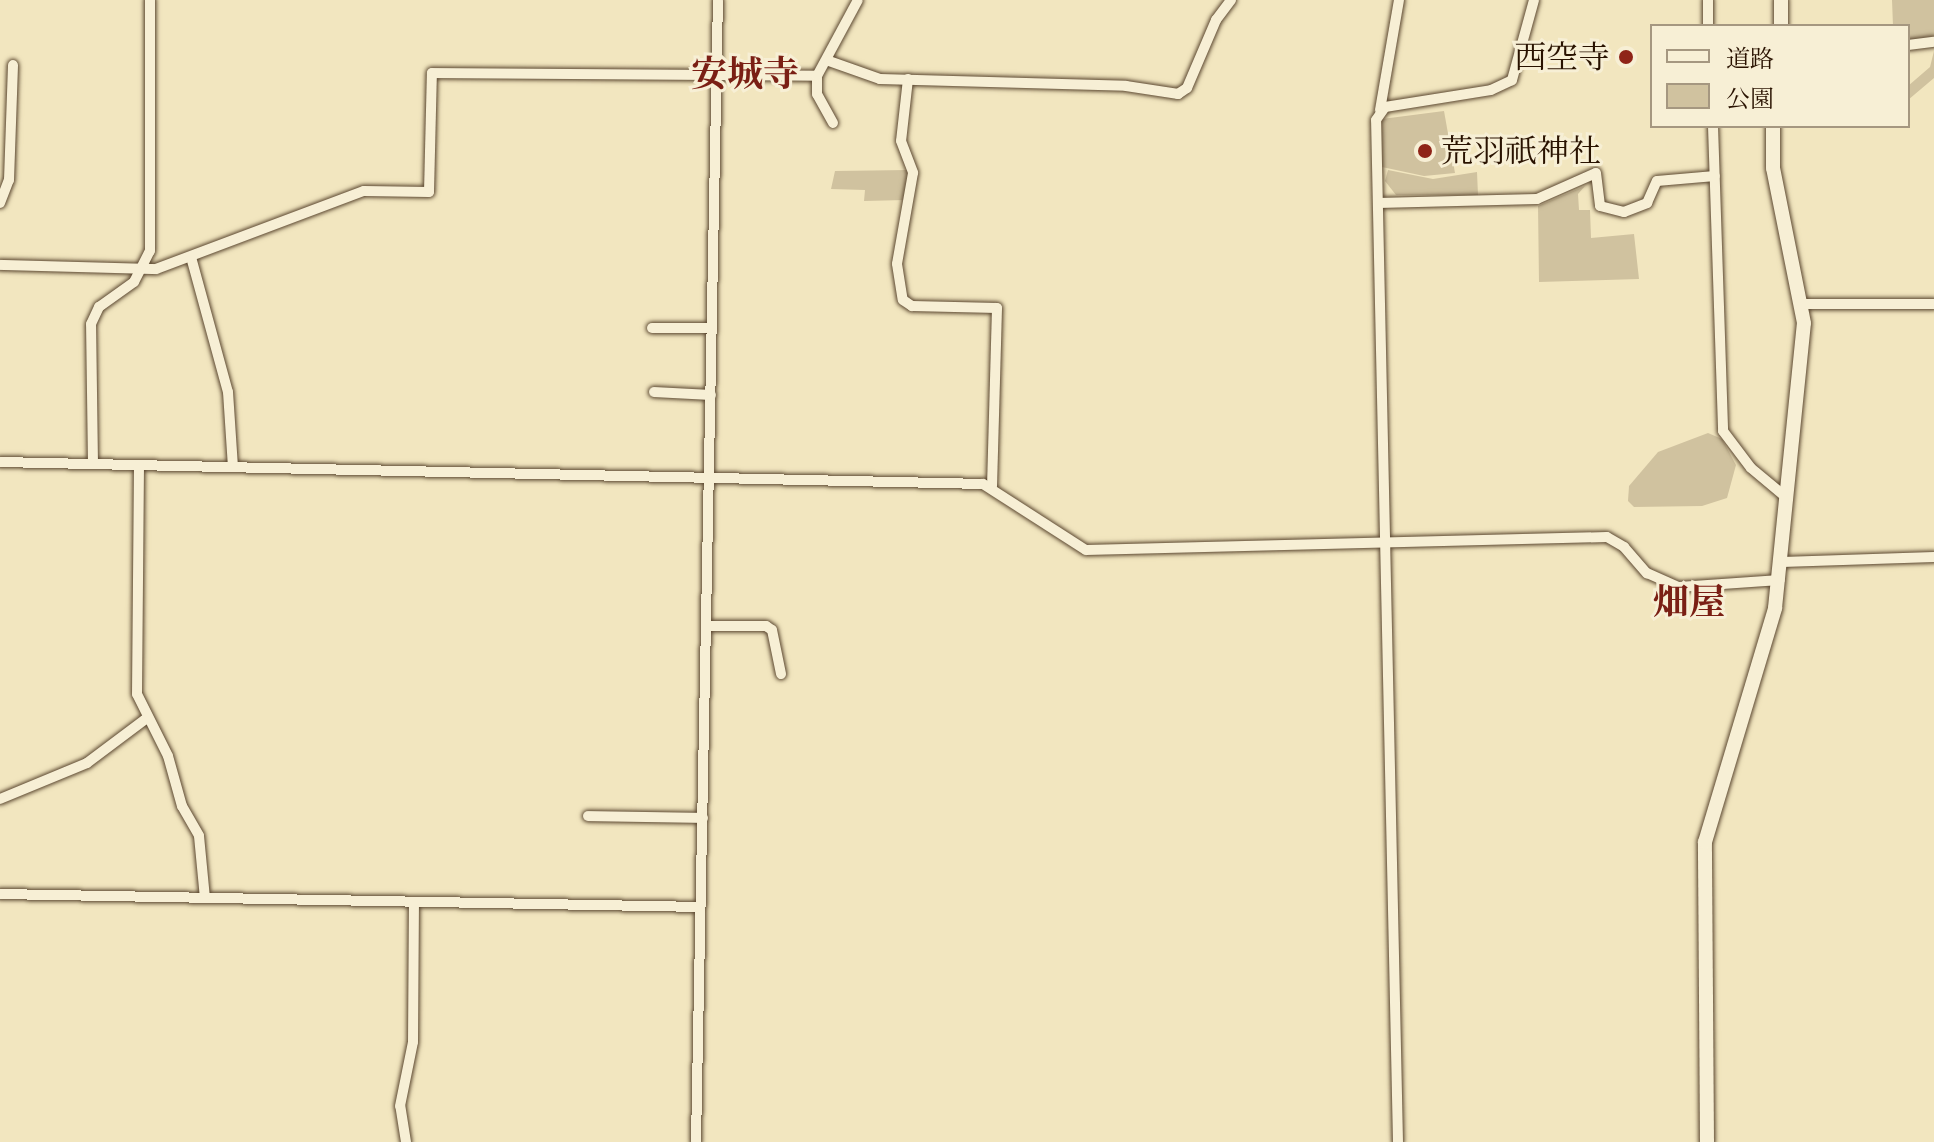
<!DOCTYPE html>
<meta charset="utf-8">
<style>
body{margin:0}
#map{position:relative;width:1934px;height:1142px;overflow:hidden;background:#f2e6bf;font-family:"EB Garamond","Noto Serif JP",serif}
div>[style]{position:absolute}
.green>*{inset:0;background:#d0c29f}
.roads{filter:drop-shadow(0 0 2px #5b4730) drop-shadow(0 0 2px #5b4730)}
.street>*{height:10px;margin:-5px;padding:0 5px;transform-origin:5px;border-radius:5px;background:#f7efd5}
.secondary>*{height:14px;margin:-7px;padding:0 7px;transform-origin:7px;border-radius:7px;background:#f7efd5}
.dots>*{width:22px;height:22px;translate:-50% -50%;box-sizing:border-box;border:4px solid #f7efd5;border-radius:50%}
span{translate:-50% -50%;white-space:nowrap;text-align:center;line-height:1.15;-webkit-text-stroke:6px #f7efd5;paint-order:stroke}
.poi-label{font-size:32px;color:#291200}
.right{translate:-100% -50%;text-align:right}
.left{translate:0 -50%;text-align:left}
.quarter-label{font-size:36px;color:#7a1f14;font-weight:700}
.legend{position:absolute;left:1650px;top:24px;width:260px;height:104px;box-sizing:border-box;background:#f7efd5;border:2px solid #a59780;margin:0;padding:10px 14px;list-style:none;font-size:24px;color:#291200}
.legend li{display:flex;align-items:center;gap:16px;height:40px}
.legend b{width:40px;border:2px solid #a59780}
</style>
<div id="map">
<div class="green">
<i style="clip-path:polygon(1892px 0,1934px 0,1934px 37px,1908px 40px,1908px 26px,1893px 26px)"></i>
<i style="clip-path:polygon(1934px 51px,1934px 78px,1908px 100px,1908px 86px,1930px 67px)"></i>
<i style="clip-path:polygon(1444px 111px,1455px 173px,1424px 176px,1382px 167px,1382px 119px)"></i>
<i style="clip-path:polygon(908px 170px,905px 200px,864px 201px,865px 190px,831px 189px,835px 171px)"></i>
<i style="clip-path:polygon(1388px 170px,1433px 179px,1477px 172px,1478px 195px,1396px 195px,1385px 181px)"></i>
<i style="clip-path:polygon(1585px 186px,1578px 194px,1579px 210px,1590px 210px,1591px 238px,1634px 234px,1639px 279px,1539px 282px,1538px 206px)"></i>
<i style="clip-path:polygon(1708px 433px,1722px 439px,1736px 465px,1727px 498px,1702px 506px,1634px 507px,1628px 501px,1629px 486px,1658px 452px)"></i>
</div>
<div class="roads">
<div class="street">
<i style="left:1708px;top:0;width:26px;rotate:90deg"></i>
<i style="left:1908px;top:45px;width:26px;rotate:-7deg"></i>
<i style="left:829px;top:61px;width:54px;rotate:19.4deg"></i>
<i style="left:880px;top:79px;width:246px;rotate:1.6deg"></i>
<i style="left:1126px;top:86px;width:53px;rotate:8.7deg"></i>
<i style="left:1178px;top:94px;width:11px;rotate:-34deg"></i>
<i style="left:1187px;top:88px;width:74px;rotate:-66.9deg"></i>
<i style="left:1216px;top:20px;width:25px;rotate:-53deg"></i>
<i style="left:817px;top:76px;width:18px;rotate:90deg"></i>
<i style="left:817px;top:94px;width:33px;rotate:61deg"></i>
<i style="left:908px;top:79px;width:62px;rotate:96.4deg"></i>
<i style="left:901px;top:141px;width:34px;rotate:69deg"></i>
<i style="left:913px;top:173px;width:92px;rotate:100deg"></i>
<i style="left:897px;top:264px;width:36px;rotate:81deg"></i>
<i style="left:903px;top:300px;width:11px;rotate:34deg"></i>
<i style="left:912px;top:306px;width:85px;rotate:1.3deg"></i>
<i style="left:997px;top:308px;width:178px;rotate:91.6deg"></i>
<i style="left:1380px;top:110px;width:112px;rotate:-80.2deg"></i>
<i style="left:1713px;top:126px;width:305px;rotate:88.1deg"></i>
<i style="left:1723px;top:431px;width:46px;rotate:52.9deg"></i>
<i style="left:1751px;top:468px;width:47px;rotate:39.8deg"></i>
<i style="left:0;top:203px;width:25px;rotate:-69deg"></i>
<i style="left:9px;top:180px;width:115px;rotate:-88deg"></i>
<i style="left:1378px;top:203px;width:159px;rotate:-1.4deg"></i>
<i style="left:1537px;top:199px;width:64px;rotate:-23.8deg"></i>
<i style="left:1596px;top:173px;width:33px;rotate:83deg"></i>
<i style="left:1600px;top:206px;width:25px;rotate:14deg"></i>
<i style="left:1624px;top:212px;width:25px;rotate:-21deg"></i>
<i style="left:1647px;top:203px;width:24px;rotate:-66deg"></i>
<i style="left:1657px;top:181px;width:58px;rotate:-4.9deg"></i>
<i style="left:191px;top:257px;width:140px;rotate:74.7deg"></i>
<i style="left:228px;top:392px;width:75px;rotate:86.2deg"></i>
<i style="left:0;top:265px;width:156px;rotate:1.5deg"></i>
<i style="left:156px;top:269px;width:222px;rotate:-20.6deg"></i>
<i style="left:364px;top:191px;width:65px;rotate:0.9deg"></i>
<i style="left:429px;top:192px;width:119px;rotate:-88.6deg"></i>
<i style="left:432px;top:73px;width:385px;rotate:0.4deg"></i>
<i style="left:817px;top:76px;width:86px;rotate:-61.7deg"></i>
<i style="left:1804px;top:304px;width:130px"></i>
<i style="left:652px;top:328px;width:60px"></i>
<i style="left:654px;top:392px;width:57px;rotate:3deg"></i>
<i style="left:0;top:462px;width:983px;rotate:1.28deg"></i>
<i style="left:983px;top:484px;width:122px;rotate:32.7deg"></i>
<i style="left:1086px;top:550px;width:521px;rotate:-1.43deg"></i>
<i style="left:1607px;top:537px;width:20px;rotate:30deg"></i>
<i style="left:1624px;top:547px;width:35px;rotate:49deg"></i>
<i style="left:1647px;top:573px;width:35px;rotate:24deg"></i>
<i style="left:1679px;top:587px;width:101px;rotate:-4deg"></i>
<i style="left:93px;top:464px;width:140px;rotate:-90.8deg"></i>
<i style="left:91px;top:324px;width:19px;rotate:-65deg"></i>
<i style="left:99px;top:307px;width:43px;rotate:-35.5deg"></i>
<i style="left:134px;top:282px;width:35px;rotate:-63deg"></i>
<i style="left:150px;top:251px;width:251px;rotate:-90deg"></i>
<i style="left:139px;top:465px;width:229px;rotate:90.5deg"></i>
<i style="left:137px;top:694px;width:69px;rotate:63.4deg"></i>
<i style="left:168px;top:756px;width:52px;rotate:74.4deg"></i>
<i style="left:182px;top:806px;width:34px;rotate:60deg"></i>
<i style="left:199px;top:836px;width:62px;rotate:84.5deg"></i>
<i style="left:1782px;top:562px;width:152px;rotate:-1.9deg"></i>
<i style="left:706px;top:626px;width:60px"></i>
<i style="left:766px;top:626px;width:7px;rotate:34deg"></i>
<i style="left:772px;top:630px;width:45px;rotate:78.4deg"></i>
<i style="left:0;top:799px;width:94px;rotate:-22.5deg"></i>
<i style="left:87px;top:763px;width:75px;rotate:-36.9deg"></i>
<i style="left:588px;top:816px;width:115px;rotate:1deg"></i>
<i style="left:0;top:894px;width:700px;rotate:1.06deg"></i>
<i style="left:406px;top:1142px;width:36px;rotate:-99deg"></i>
<i style="left:400px;top:1106px;width:65px;rotate:-78.5deg"></i>
<i style="left:413px;top:1042px;width:140px;rotate:-89.6deg"></i>
<i style="left:696px;top:1142px;width:1142px;rotate:-88.9deg"></i>
<i style="left:1398px;top:1142px;width:1022px;rotate:-91.23deg"></i>
<i style="left:1376px;top:120px;width:16px;rotate:-55deg"></i>
<i style="left:1385px;top:107px;width:107px;rotate:-9.1deg"></i>
<i style="left:1491px;top:90px;width:23px;rotate:-25deg"></i>
<i style="left:1512px;top:80px;width:83px;rotate:-74.6deg"></i>
</div>
<div class="secondary">
<i style="left:1781px;top:26px;width:26px;rotate:-90deg"></i>
<i style="left:1707px;top:1142px;width:300px;rotate:-90.4deg"></i>
<i style="left:1705px;top:842px;width:244px;rotate:-73.3deg"></i>
<i style="left:1775px;top:608px;width:286px;rotate:-84.2deg"></i>
<i style="left:1804px;top:323px;width:158px;rotate:-101.3deg"></i>
<i style="left:1773px;top:168px;width:42px;rotate:-90deg"></i>
</div>
</div>
<div class="dots">
<i style="left:1626px;top:57px;background:#8f2418"></i>
<i style="left:1425px;top:151px;background:#8f2418"></i>
</div>
<div class="poi-label">
<span class="right" style="left:1610px;top:57px">西空寺</span>
<span class="left" style="left:1441px;top:151px">荒羽祇神社</span>
</div>
<div class="quarter-label">
<span style="left:745px;top:74px">安城寺</span>
<span style="left:1689px;top:602px">畑屋</span>
</div>
<ul class="legend">
<li><b style="height:10px;background:#f7efd5"></b>道路</li>
<li><b style="height:22px;background:#d0c29f"></b>公園</li>
</ul>
</div>
